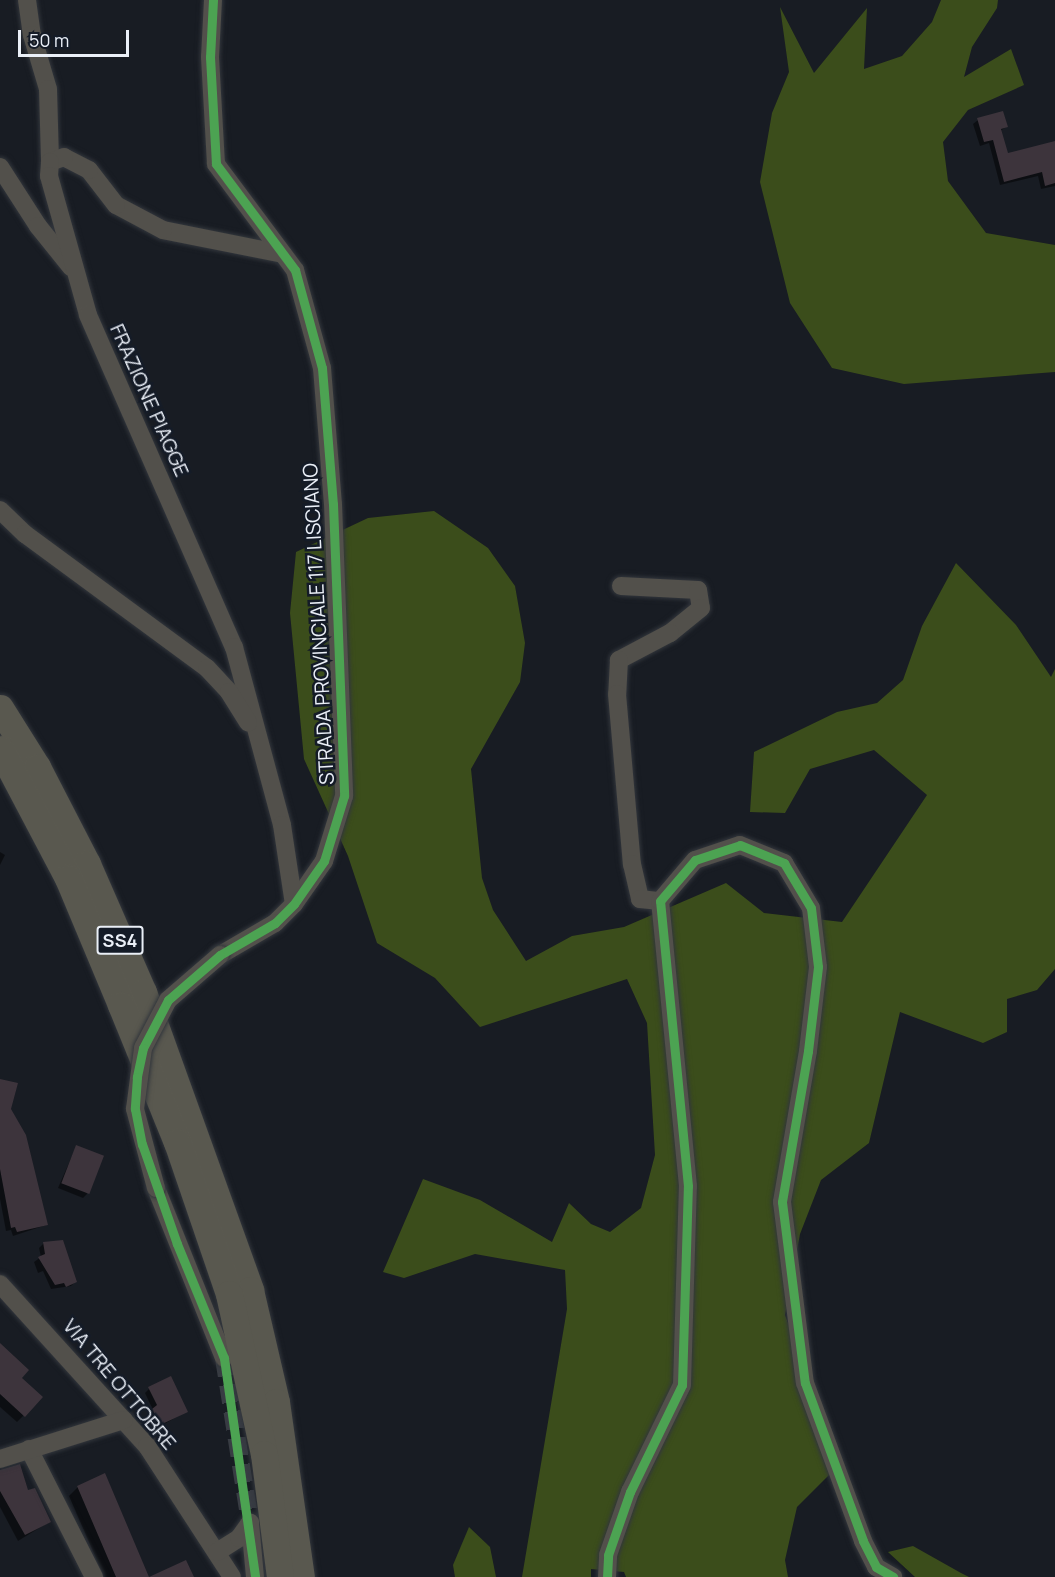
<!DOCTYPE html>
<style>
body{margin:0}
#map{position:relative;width:1055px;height:1577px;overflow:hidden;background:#181c23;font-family:Manrope,sans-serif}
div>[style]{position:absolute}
.forest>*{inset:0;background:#3b4d1b}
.shadow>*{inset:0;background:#0007}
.building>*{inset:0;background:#3d343c;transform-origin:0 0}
.minor-tunnel>*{height:18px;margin-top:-9px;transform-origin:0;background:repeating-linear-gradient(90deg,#383c43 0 18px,transparent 0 27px)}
.roads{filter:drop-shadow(0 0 2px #32363c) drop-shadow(0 0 2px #32363c)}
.minor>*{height:18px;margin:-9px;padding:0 9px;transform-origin:9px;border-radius:9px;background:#52504b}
.highway>*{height:27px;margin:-13.5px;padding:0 13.5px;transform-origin:13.5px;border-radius:13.5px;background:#59584f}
.bridges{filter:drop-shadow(0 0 2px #32363c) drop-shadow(0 0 2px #32363c)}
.minor-bridge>*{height:18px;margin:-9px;padding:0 9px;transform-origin:9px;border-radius:9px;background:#52504b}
.cycleway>*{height:9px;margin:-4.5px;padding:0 4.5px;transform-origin:4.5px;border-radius:4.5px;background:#4ca352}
span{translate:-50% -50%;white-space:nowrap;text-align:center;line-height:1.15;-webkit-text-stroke:5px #141b27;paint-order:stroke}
.shield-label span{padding:2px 4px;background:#141b27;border:2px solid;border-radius:4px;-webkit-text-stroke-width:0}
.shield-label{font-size:18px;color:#eaeff7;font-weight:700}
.street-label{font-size:20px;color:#eaeff7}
.scale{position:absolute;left:18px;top:30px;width:111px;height:27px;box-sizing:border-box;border:3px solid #eaeff7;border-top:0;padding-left:8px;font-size:18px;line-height:21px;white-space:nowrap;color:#eaeff7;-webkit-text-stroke:4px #141b27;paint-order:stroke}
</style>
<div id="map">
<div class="forest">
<i style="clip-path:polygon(941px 0,998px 0,997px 8px,972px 47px,964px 77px,1011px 49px,1024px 85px,968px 110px,943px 142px,948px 181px,986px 233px,1055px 245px,1055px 372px,904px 384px,832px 368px,790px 303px,760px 182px,772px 113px,789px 72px,780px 7px,814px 73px,867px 8px,864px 69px,902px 56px,932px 22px)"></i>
<i style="clip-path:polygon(434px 511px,488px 548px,515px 586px,525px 643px,520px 682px,471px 769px,482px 878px,493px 910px,526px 961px,572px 936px,624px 927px,726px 883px,764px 913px,842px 922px,927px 795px,874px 750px,810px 769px,785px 813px,750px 812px,754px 752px,837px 712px,877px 703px,903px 680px,922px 626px,956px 563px,1016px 625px,1051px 677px,1055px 669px,1055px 969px,1037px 990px,1007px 999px,1007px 1032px,983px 1043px,900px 1012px,869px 1143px,821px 1180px,800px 1234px,785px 1315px,841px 1463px,797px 1507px,785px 1560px,788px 1577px,626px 1577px,624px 1572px,591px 1569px,591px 1577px,522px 1577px,567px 1309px,565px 1270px,475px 1254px,404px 1278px,383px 1272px,423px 1179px,480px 1200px,552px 1242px,569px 1203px,591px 1224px,610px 1232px,641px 1208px,655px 1155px,647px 1023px,627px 979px,480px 1027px,435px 978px,377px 943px,348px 856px,304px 759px,290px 613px,296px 552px,368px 518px)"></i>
<i style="clip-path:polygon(469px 1527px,490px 1547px,496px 1577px,455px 1577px,453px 1565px)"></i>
<i style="clip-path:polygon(913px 1546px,961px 1573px,969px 1577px,915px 1577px,888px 1552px)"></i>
</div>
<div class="shadow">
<i style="clip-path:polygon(978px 120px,1006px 127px,1000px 131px,1007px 155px,1055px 143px,1055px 186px,1041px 189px,1038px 176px,1000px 185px,989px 143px,980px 146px,973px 124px)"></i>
<i style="clip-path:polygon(0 852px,5px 855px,0 865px)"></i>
<i style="clip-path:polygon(0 1080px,46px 1225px,13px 1236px,11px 1230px,6px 1231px,0 1199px)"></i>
<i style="clip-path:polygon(76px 1147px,87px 1194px,83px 1198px,58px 1188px)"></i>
<i style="clip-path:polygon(44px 1243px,75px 1282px,71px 1286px,51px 1289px,43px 1271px,38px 1273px,34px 1262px,41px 1257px,39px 1248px)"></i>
<i style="clip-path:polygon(0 1345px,20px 1378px,23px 1416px,17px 1422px,0 1407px)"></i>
<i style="clip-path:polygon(149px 1389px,186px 1412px,155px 1429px,148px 1415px,153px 1410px,145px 1393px)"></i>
<i style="clip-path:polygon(0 1471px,27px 1491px,49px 1522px,18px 1541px,0 1507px)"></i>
<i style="clip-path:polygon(78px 1487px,147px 1577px,104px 1577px,69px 1496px)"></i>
</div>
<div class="building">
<i style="clip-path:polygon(1003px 111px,1008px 127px,1001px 129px,1008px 153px,1055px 141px,1055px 183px,1045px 186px,1042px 172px,1004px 182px,993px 140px,984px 142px,977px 118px)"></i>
<i style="clip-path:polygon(0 1079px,18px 1083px,11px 1109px,26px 1135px,48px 1225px,17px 1232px,15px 1227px,11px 1228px,0 1169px)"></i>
<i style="left:76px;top:1145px;width:30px;height:41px;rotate:21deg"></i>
<i style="clip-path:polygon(63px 1240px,77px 1282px,66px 1287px,64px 1283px,55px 1285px,38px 1257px,45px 1254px,43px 1242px)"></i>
<i style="clip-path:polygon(0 1343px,29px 1370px,22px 1378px,43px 1397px,25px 1417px,0 1394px)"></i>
<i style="clip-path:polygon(171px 1376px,188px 1412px,160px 1425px,152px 1409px,157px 1405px,148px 1387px)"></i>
<i style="clip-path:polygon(20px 1464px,28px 1490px,35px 1488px,51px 1522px,25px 1535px,0 1491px,0 1470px)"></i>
<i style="clip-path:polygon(105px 1473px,149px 1577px,186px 1560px,194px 1577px,116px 1577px,77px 1486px)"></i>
</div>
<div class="minor-tunnel">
<i style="left:224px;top:1358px;width:167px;rotate:81deg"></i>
</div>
<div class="roads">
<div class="minor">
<i style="left:27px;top:0;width:35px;rotate:82deg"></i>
<i style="left:32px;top:35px;width:56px;rotate:73.5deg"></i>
<i style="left:48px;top:89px;width:73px;rotate:88.4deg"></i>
<i style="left:213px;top:0;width:57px;rotate:93deg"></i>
<i style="left:210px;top:57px;width:107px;rotate:86.8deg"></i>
<i style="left:216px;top:164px;width:132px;rotate:53.3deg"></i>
<i style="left:295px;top:270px;width:102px;rotate:74.6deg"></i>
<i style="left:322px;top:368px;width:136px;rotate:85.4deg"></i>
<i style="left:333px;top:504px;width:292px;rotate:87.8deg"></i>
<i style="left:344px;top:796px;width:68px;rotate:107.1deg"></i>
<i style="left:324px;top:861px;width:52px;rotate:124.9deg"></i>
<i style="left:294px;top:904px;width:27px;rotate:135deg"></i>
<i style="left:275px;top:923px;width:64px;rotate:149.8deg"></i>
<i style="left:0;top:167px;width:70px;rotate:57.2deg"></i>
<i style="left:38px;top:226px;width:53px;rotate:51.2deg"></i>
<i style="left:283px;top:254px;width:122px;rotate:-168.7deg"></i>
<i style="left:163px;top:230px;width:53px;rotate:-152deg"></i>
<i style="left:116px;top:205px;width:44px;rotate:-127.6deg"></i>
<i style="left:89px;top:170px;width:28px;rotate:-153deg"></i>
<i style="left:64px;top:157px;width:15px;rotate:160deg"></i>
<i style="left:50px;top:162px;width:14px;rotate:94deg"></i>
<i style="left:49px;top:176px;width:144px;rotate:74.3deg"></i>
<i style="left:88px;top:315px;width:363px;rotate:66.3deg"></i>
<i style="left:234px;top:647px;width:184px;rotate:74.9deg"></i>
<i style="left:282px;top:825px;width:80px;rotate:81.4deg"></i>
<i style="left:0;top:510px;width:35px;rotate:44deg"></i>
<i style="left:25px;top:534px;width:226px;rotate:36.4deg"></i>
<i style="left:207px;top:668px;width:33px;rotate:47deg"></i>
<i style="left:229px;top:692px;width:36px;rotate:58deg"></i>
<i style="left:621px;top:586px;width:77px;rotate:3deg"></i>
<i style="left:698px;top:590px;width:18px;rotate:81deg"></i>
<i style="left:701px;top:608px;width:40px;rotate:141deg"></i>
<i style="left:670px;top:633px;width:58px;rotate:152.1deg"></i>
<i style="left:619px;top:660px;width:34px;rotate:93deg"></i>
<i style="left:617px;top:694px;width:171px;rotate:85deg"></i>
<i style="left:632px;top:864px;width:36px;rotate:77deg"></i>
<i style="left:640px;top:899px;width:20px;rotate:6deg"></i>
<i style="left:156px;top:1188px;width:183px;rotate:68.2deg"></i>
<i style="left:0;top:1284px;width:219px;rotate:47.8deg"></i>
<i style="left:147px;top:1446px;width:156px;rotate:57deg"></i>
<i style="left:29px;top:1449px;width:144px;rotate:63.1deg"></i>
<i style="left:0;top:1459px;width:130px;rotate:-17.5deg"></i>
<i style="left:250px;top:1523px;width:54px;rotate:84.7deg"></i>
<i style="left:217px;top:1552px;width:26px;rotate:-32deg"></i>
<i style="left:239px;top:1538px;width:19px;rotate:-54deg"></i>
<i style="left:607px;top:1577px;width:22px;rotate:-87deg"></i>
<i style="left:608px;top:1555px;width:67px;rotate:-70.8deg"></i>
<i style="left:630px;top:1492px;width:119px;rotate:-64.1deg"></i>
<i style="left:682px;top:1385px;width:199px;rotate:-88.3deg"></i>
<i style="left:688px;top:1186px;width:286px;rotate:-95.6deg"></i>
<i style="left:660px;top:901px;width:54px;rotate:-49.5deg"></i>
<i style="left:695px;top:860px;width:47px;rotate:-18.4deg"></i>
<i style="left:740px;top:845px;width:48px;rotate:22.2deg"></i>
<i style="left:784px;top:863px;width:52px;rotate:59deg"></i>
<i style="left:811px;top:908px;width:59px;rotate:83.2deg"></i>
<i style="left:818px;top:967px;width:85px;rotate:96.8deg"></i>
<i style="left:808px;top:1051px;width:153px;rotate:99.8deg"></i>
<i style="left:782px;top:1202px;width:182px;rotate:82.8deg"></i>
<i style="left:805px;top:1383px;width:168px;rotate:69.8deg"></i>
<i style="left:863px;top:1541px;width:29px;rotate:63deg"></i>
<i style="left:876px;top:1567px;width:20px;rotate:30deg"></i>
</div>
<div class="highway">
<i style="left:0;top:708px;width:70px;rotate:57.9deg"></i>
<i style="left:37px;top:767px;width:109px;rotate:62.7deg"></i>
<i style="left:87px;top:864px;width:140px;rotate:66.4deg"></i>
<i style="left:143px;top:992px;width:317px;rotate:70.2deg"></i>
<i style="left:250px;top:1290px;width:115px;rotate:76.9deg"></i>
<i style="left:276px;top:1402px;width:177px;rotate:81.9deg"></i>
<i style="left:0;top:749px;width:146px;rotate:62.2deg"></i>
<i style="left:68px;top:878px;width:138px;rotate:67.3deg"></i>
<i style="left:121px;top:1005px;width:148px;rotate:67.8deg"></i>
<i style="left:177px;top:1142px;width:161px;rotate:71.1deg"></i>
<i style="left:229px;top:1294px;width:164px;rotate:77.7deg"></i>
<i style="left:264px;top:1454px;width:124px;rotate:82.6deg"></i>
</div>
</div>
<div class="bridges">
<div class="minor-bridge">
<i style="left:156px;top:1188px;width:82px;rotate:-104.9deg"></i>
<i style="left:135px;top:1109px;width:62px;rotate:-82.5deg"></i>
<i style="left:143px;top:1048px;width:54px;rotate:-62.5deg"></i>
<i style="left:168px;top:1000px;width:69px;rotate:-40.9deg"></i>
</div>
</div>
<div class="cycleway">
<i style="left:213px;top:0;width:57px;rotate:93deg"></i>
<i style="left:210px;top:57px;width:107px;rotate:86.8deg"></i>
<i style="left:216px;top:164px;width:132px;rotate:53.3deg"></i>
<i style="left:295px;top:270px;width:102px;rotate:74.6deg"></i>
<i style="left:322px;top:368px;width:136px;rotate:85.4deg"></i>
<i style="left:333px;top:504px;width:292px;rotate:87.8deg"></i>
<i style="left:344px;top:796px;width:68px;rotate:107.1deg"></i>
<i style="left:324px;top:861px;width:52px;rotate:124.9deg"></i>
<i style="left:294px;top:904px;width:27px;rotate:135deg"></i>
<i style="left:275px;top:923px;width:64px;rotate:149.8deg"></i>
<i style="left:220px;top:955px;width:69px;rotate:139.1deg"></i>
<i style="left:168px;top:1000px;width:54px;rotate:117.5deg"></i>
<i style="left:143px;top:1048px;width:30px;rotate:102deg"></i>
<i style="left:137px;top:1077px;width:32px;rotate:94deg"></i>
<i style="left:135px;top:1109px;width:36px;rotate:79deg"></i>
<i style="left:142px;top:1144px;width:106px;rotate:70.7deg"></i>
<i style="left:177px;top:1244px;width:123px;rotate:67.6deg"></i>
<i style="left:224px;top:1358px;width:221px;rotate:81.9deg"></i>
<i style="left:607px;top:1577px;width:22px;rotate:-87deg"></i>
<i style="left:608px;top:1555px;width:67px;rotate:-70.8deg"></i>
<i style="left:630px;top:1492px;width:119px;rotate:-64.1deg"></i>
<i style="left:682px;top:1385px;width:199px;rotate:-88.3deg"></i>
<i style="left:688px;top:1186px;width:286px;rotate:-95.6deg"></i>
<i style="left:660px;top:901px;width:54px;rotate:-49.5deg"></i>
<i style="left:695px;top:860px;width:47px;rotate:-18.4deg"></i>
<i style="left:740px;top:845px;width:48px;rotate:22.2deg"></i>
<i style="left:784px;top:863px;width:52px;rotate:59deg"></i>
<i style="left:811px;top:908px;width:59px;rotate:83.2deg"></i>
<i style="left:818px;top:967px;width:85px;rotate:96.8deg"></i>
<i style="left:808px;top:1051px;width:153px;rotate:99.8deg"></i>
<i style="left:782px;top:1202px;width:182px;rotate:82.8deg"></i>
<i style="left:805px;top:1383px;width:168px;rotate:69.8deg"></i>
<i style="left:863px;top:1541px;width:29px;rotate:63deg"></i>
<i style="left:876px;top:1567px;width:20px;rotate:30deg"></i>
</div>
<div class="shield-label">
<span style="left:120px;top:940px">SS4</span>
</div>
<div class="street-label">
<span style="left:150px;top:400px;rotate:66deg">FRAZIONE PIAGGE</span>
<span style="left:318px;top:624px;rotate:-93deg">STRADA PROVINCIALE 117 LISCIANO</span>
<span style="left:120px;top:1384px;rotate:50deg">VIA TRE OTTOBRE</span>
</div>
<div class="scale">50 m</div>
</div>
